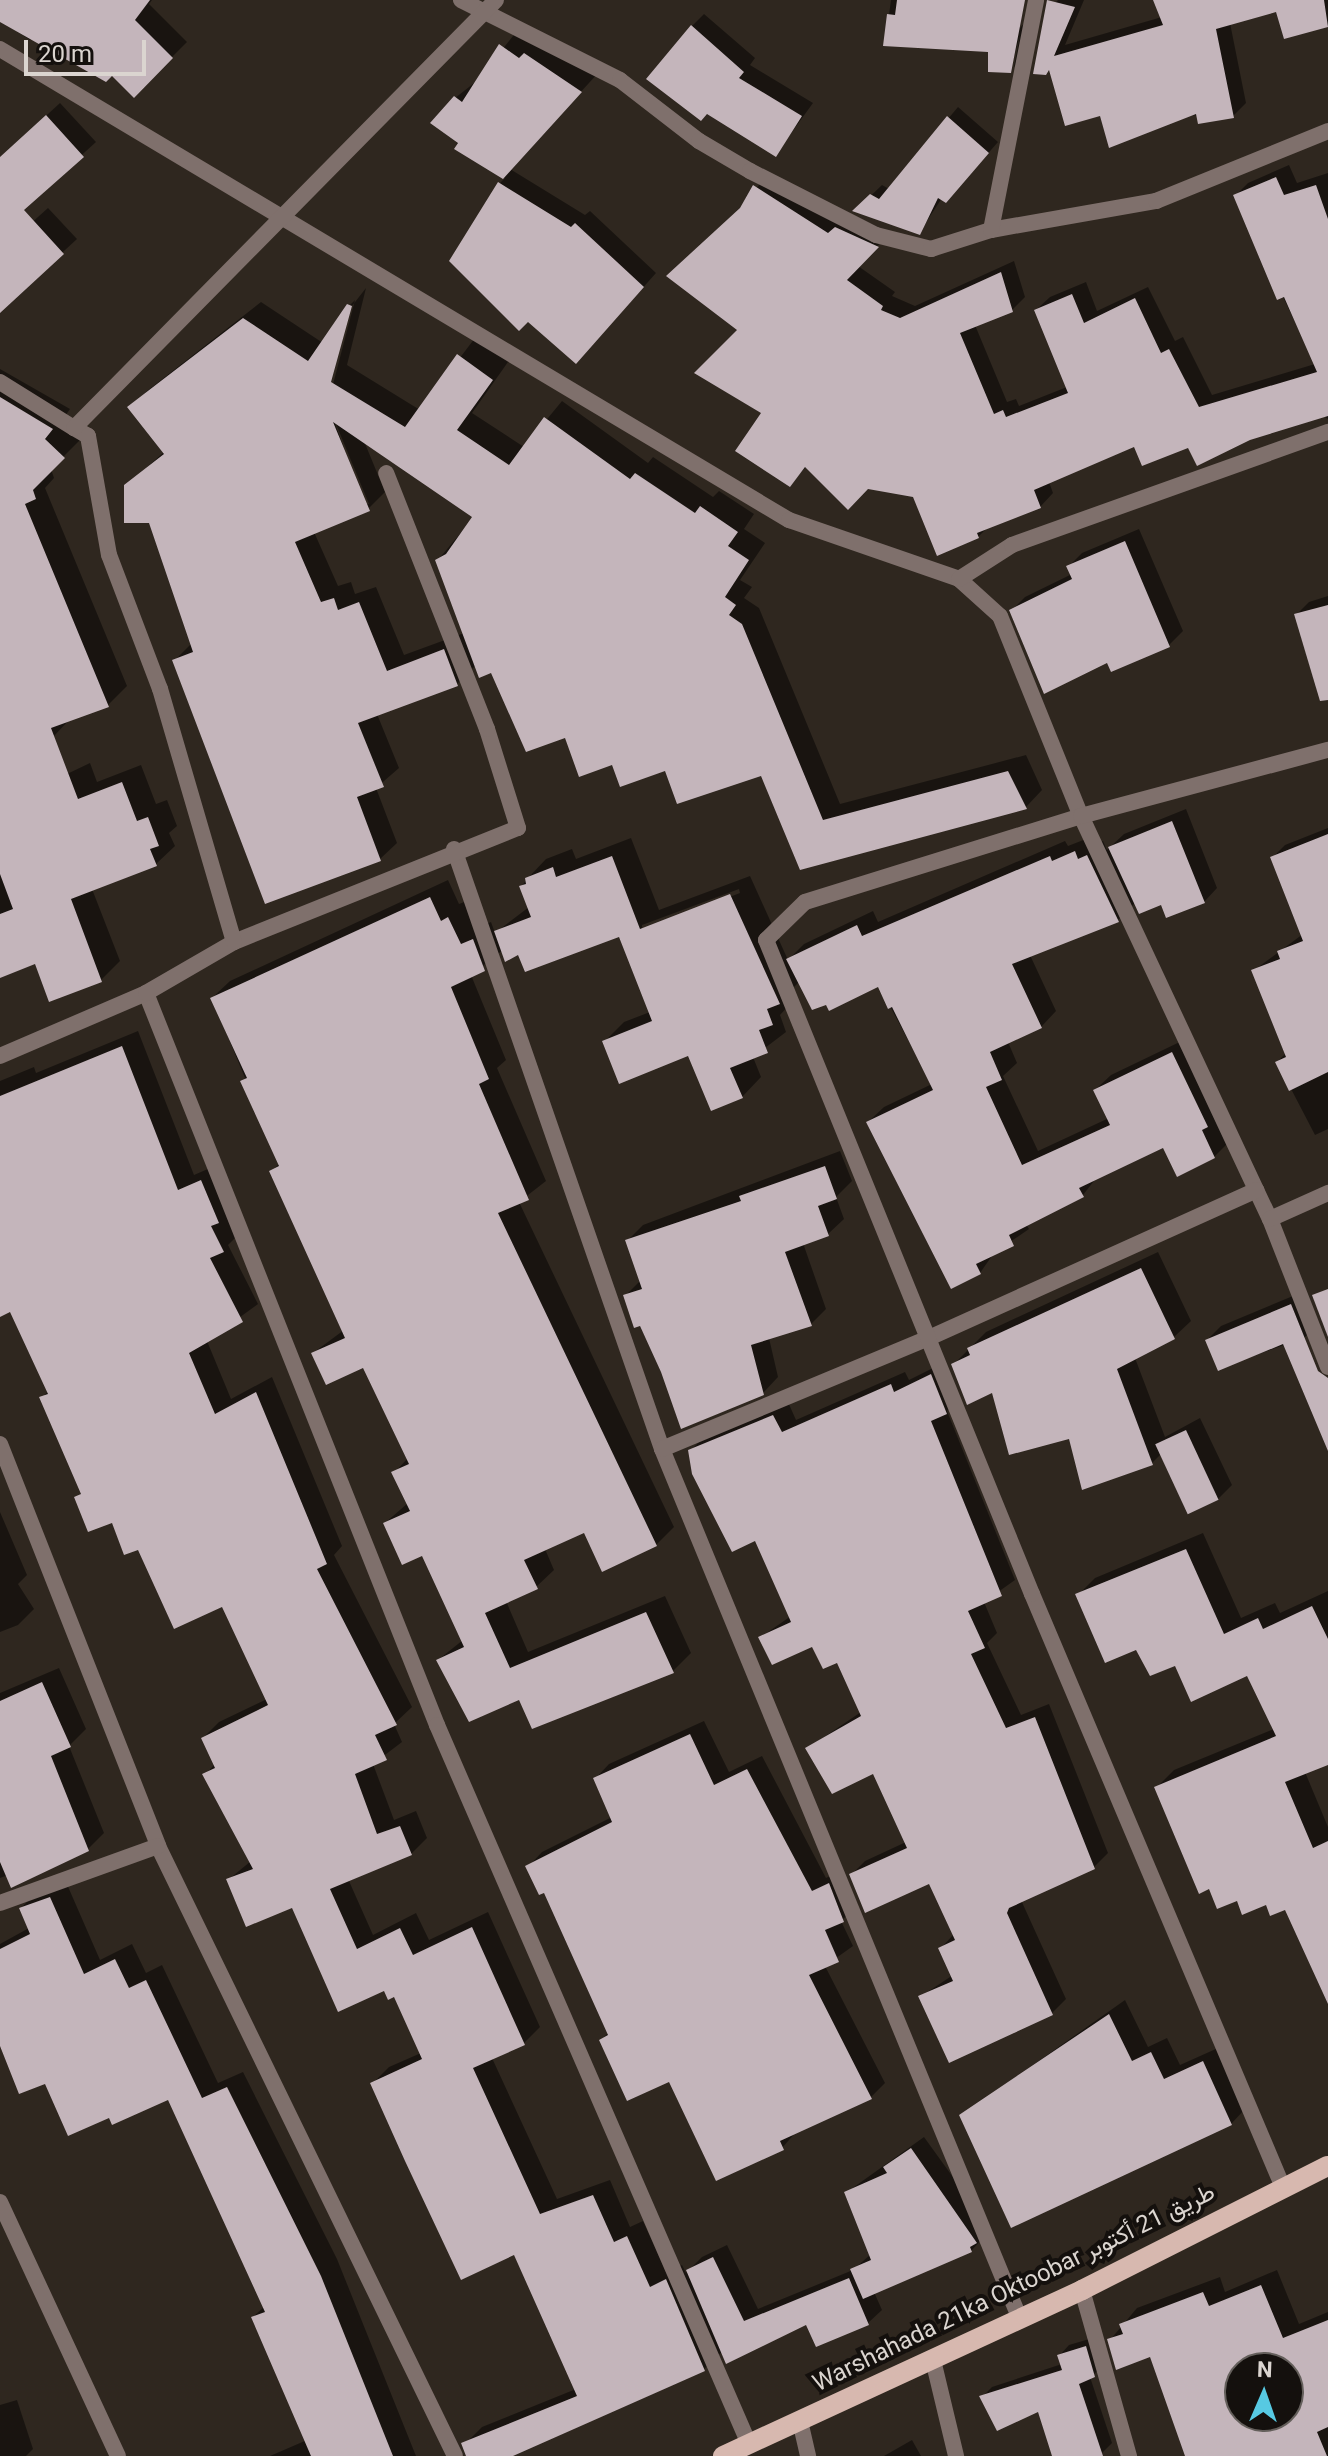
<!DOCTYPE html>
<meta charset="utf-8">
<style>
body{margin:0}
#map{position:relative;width:1328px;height:2456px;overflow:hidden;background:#2f271f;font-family:Roboto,Vazirmatn,sans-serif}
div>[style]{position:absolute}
.shadow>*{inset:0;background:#0007}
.building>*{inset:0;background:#c4b5bb;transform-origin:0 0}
.lane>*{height:16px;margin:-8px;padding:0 8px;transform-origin:8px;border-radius:8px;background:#7f706c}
.street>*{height:16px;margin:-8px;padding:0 8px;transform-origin:8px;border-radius:8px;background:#7f706c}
.primary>*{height:20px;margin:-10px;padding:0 10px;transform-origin:10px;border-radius:10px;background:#d7b8af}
span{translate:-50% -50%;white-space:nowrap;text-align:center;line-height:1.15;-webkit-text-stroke:8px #14100d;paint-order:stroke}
.street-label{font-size:24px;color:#dbd5d0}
.north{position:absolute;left:1224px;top:2352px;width:80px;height:80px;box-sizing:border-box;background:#14100d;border:2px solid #645f5b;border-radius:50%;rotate:2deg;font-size:22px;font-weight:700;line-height:32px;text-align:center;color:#dbd5d0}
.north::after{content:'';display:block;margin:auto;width:28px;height:36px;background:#57c9e2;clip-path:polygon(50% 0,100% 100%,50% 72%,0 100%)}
.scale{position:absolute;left:24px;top:40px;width:122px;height:36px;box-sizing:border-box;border:4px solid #dbd5d0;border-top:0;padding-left:10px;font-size:24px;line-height:28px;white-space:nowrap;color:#dbd5d0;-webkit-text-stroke:6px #14100d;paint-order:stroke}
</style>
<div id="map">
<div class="shadow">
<i style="clip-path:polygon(152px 0,149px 4px,187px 42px,134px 95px,112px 74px,34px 37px,30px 40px,0 20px,1px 0)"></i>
<i style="clip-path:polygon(891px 0,1021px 0,1020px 28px,1031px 16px,1023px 57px,1014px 67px,1020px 35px,1010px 71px,1007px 51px,885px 44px)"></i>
<i style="clip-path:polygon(1058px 0,1084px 0,1065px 45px,1162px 17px,1156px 0,1328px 0,1328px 25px,1285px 37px,1277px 9px,1230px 23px,1246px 103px,1233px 116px,1102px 114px,1050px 68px,1047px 11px)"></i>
<i style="clip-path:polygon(704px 14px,755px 58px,750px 65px,813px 103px,776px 154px,692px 26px)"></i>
<i style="clip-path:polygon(521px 26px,600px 71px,510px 169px,585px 215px,590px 211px,656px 273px,589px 348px,499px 184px,505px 178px,457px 148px,455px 98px,478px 80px)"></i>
<i style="clip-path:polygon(60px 103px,96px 142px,6px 224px,0 220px,0 158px)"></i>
<i style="clip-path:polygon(958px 107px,998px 142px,956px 190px,942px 198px,919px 233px,856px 210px,882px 185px,889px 189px)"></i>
<i style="clip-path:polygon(1289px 165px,1297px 183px,1328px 173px,1328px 419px,1323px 416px,1189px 445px,1135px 445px,1049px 482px,1053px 493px,1040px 507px,988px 527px,978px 537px,914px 496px,807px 466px,790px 484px,738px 451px,764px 412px,740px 330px,743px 206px,768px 173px,890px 233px,858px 266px,895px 292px,892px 296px,915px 306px,1014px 261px,1025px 297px,1012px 310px,975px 325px,1007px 402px,1016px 399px,1019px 406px,1067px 387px,1036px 310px,1050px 297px,1086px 282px,1097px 311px,1148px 287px,1175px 341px,1183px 337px,1212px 395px,1315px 364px,1235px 196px,1248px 183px)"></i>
<i style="clip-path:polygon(48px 208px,77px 239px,0 310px,0 251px)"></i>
<i style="clip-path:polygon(evenodd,366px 288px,347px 365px,420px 410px,475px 338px,508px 362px,472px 413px,524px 447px,562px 401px,648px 463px,653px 457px,713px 497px,719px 491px,754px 514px,744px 529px,765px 543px,740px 580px,752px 587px,744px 598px,759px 608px,840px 804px,1026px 755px,1042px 790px,1026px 807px,801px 868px,762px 773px,613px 763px,566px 735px,492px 671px,476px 665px,457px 684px,377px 714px,399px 768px,376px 788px,397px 843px,380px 859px,174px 661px,191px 644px,151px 521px,126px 486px,164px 452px,130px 408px,147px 391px,261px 302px,323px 343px,366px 288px,355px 300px,331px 392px,327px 391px,350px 305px,355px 300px,366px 288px,331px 412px,369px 504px,364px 504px,331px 412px,366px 288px,364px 441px,475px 516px,437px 561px,464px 633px,404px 655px,376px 587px,355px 594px,351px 582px,338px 586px,314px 532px,368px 509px,385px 492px,364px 441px)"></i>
<i style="clip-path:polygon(0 369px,70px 409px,63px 419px,82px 438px,51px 469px,54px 478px,45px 488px,127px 686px,108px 705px,70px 719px,54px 736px,0 756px)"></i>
<i style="clip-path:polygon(1139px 529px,1183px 631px,1169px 645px,1108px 660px,1011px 611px,1025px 597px,1072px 574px,1068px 567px,1082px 553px)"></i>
<i style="clip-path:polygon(1328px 596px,1328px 653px,1296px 615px,1309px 602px)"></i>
<i style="clip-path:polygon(90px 763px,97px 782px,141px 765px,156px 804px,167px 800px,177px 826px,169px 833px,175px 846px,156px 864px,92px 889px,120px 961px,101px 980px,50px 999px,36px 962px,0 976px,0 806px)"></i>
<i style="clip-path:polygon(evenodd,1186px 809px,1217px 888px,1204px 902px,1136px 902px,1118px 920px,1030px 955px,1056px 1011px,1041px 1027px,1008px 1042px,1017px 1063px,1003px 1076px,1038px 1151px,1109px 1118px,1095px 1090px,1111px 1075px,1188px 1038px,1230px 1141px,1214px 1157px,1164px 1145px,1097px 1177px,1083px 1195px,1026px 1224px,1029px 1229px,994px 1253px,980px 1273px,868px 1122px,884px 1107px,932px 1084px,878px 984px,799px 982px,787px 994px,791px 1003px,780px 1015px,786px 1032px,753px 1057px,761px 1077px,742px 1097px,689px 1053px,604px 1042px,624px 1022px,650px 1012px,620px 934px,519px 953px,503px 950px,471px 975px,506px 1060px,497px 1068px,546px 1181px,519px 1202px,674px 1527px,656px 1545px,585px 1531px,545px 1549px,554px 1570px,536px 1587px,506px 1601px,528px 1652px,665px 1596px,691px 1653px,673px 1671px,520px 1697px,438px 1660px,463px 1640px,423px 1553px,385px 1523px,408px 1503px,394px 1473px,408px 1458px,364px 1365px,313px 1353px,344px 1330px,272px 1171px,280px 1163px,212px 998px,230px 981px,448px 880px,459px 904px,467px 901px,479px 927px,491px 922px,495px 933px,529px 907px,521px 887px,527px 879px,546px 859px,572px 849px,576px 859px,631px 838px,659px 910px,750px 876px,788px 960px,804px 944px,873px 911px,878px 922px,1065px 841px,1068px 846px,1091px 837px,1094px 845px,1103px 841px,1107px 850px,1124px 834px,1186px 809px,739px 889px,740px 893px,642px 930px,642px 925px,739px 889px)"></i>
<i style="clip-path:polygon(1328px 828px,1328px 1129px,1315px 1135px,1277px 1062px,1286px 1053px,1253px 971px,1303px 934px,1272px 858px,1285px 845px)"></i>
<i style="clip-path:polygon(138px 1031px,194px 1175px,217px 1165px,239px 1234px,228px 1245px,258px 1304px,207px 1341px,231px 1399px,272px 1377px,342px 1546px,334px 1555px,412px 1707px,394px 1724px,402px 1742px,373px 1764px,394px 1820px,416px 1811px,427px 1838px,411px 1854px,349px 1881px,373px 1935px,416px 1913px,429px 1940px,488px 1912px,540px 2027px,524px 2043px,492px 2058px,557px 2199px,610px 2180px,630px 2227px,643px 2221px,666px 2272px,682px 2265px,686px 2273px,702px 2257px,727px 2245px,758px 2309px,853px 2270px,871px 2254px,847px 2192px,924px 2137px,986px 2223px,983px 2238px,971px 2251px,874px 2292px,882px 2310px,868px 2323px,807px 2323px,723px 2351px,704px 2369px,506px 2456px,471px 2456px,466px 2443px,482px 2427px,576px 2389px,515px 2252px,373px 2083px,389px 2067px,421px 2053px,395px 1995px,293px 1906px,228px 1880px,251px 1861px,205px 1775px,215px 1764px,203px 1738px,219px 1722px,267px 1699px,223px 1604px,77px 1498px,82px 1492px,42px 1398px,49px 1390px,11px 1310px,0 1315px,0 1081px,34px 1067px,36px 1073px)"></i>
<i style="clip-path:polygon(840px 1151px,852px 1181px,836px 1197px,844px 1219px,828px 1234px,803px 1243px,826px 1309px,811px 1324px,769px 1338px,778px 1377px,763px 1393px,662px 1371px,625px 1296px,641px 1280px,628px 1240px,643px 1225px)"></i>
<i style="clip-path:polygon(1158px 1252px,1191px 1321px,1174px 1337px,1135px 1358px,1165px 1437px,1200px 1418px,1232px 1485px,1218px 1499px,1161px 1454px,1152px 1463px,1070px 1437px,953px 1365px,986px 1332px)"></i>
<i style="clip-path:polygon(1305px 1291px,1318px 1324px,1304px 1338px,1219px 1368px,1207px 1340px,1221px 1326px)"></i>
<i style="clip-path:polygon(945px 1362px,960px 1398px,947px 1411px,1015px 1580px,984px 1602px,997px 1633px,987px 1643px,1021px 1715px,1049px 1704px,1108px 1853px,1094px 1867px,1021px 1900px,1066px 1999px,1052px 2013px,920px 1997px,953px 1975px,941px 1948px,954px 1934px,930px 1881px,851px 1875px,865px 1861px,906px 1842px,874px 1772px,808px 1748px,861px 1712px,838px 1660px,813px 1644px,761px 1637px,791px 1616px,756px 1539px,690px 1451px,704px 1437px,788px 1402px,796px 1420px,905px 1372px,909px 1380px)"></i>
<i style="clip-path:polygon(0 1512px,27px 1575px,18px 1584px,34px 1609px,18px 1625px,0 1632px)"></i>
<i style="clip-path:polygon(1203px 1533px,1241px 1618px,1275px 1603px,1280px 1613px,1328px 1591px,1328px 1763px,1305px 1772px,1328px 1827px,1328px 1964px,1286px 1907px,1238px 1898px,1157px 1787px,1174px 1770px,1274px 1729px,1248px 1674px,1176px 1664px,1137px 1647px,1078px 1595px,1095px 1578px)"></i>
<i style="clip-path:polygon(59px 1668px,86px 1729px,69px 1746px,104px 1833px,88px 1849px,12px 1885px,8px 1875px,0 1878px,0 1693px)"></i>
<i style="clip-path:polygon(704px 1721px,729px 1772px,762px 1756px,826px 1878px,843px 1870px,858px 1905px,841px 1921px,853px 1946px,825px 1966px,885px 2083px,871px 2097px,796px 2132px,782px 2148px,601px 2040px,609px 2032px,545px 1891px,528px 1867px,542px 1852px,612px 1817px,595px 1779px,609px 1764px)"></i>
<i style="clip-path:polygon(66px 1882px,100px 1960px,132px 1944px,146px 1973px,162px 1965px,218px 2083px,243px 2072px,337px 2259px,416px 2456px,270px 2456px,307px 2440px,253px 2317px,265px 2306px,169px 2097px,110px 2116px,46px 2081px,0 2040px,0 1944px,29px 1928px,21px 1908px,37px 1892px)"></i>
<i style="clip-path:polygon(1125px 2000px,1148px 2047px,1167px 2038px,1180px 2065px,1218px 2048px,1246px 2108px,1231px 2124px,961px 2116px)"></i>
<i style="clip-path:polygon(evenodd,1277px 2270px,1299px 2324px,1328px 2312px,1328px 2456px,1188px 2456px,1151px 2354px,1110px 2340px,1137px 2308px,1220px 2277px,1225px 2292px,1277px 2270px,1240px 2368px,1288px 2368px,1288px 2416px,1240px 2416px,1240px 2368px)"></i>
<i style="clip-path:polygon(1096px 2337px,1105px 2365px,1090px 2377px,1112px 2443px,1102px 2453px,1054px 2456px,1039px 2410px,982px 2397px,992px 2387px,1062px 2364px,1059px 2356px,1069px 2345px)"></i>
<i style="clip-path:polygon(17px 2400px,33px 2449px,26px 2456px,0 2456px,0 2405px)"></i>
<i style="clip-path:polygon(912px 2440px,921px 2456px,884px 2456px)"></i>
</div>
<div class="building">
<i style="clip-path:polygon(0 0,150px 0,135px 20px,173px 58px,134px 98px,112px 76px,106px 82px,0 22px)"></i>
<i style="clip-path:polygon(897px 0,1025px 0,1011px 73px,988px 72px,988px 52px,883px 46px,887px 14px,895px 15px)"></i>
<i style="clip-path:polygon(1047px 0,1075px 7px,1054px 56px,1163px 25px,1153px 0,1324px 0,1328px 27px,1284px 39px,1276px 12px,1216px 29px,1234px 118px,1198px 124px,1196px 114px,1109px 148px,1100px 116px,1065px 126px,1049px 70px,1046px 75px,1033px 74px)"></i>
<i style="clip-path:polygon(691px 25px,744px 72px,739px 78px,802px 116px,776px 157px,707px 114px,701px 121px,646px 79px)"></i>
<i style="clip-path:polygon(499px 44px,519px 58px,524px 53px,582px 92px,503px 179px,454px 149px,458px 143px,430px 123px,454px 96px,462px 102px)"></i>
<i style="clip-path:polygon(46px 115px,84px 157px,24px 210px,64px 254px,0 313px,0 157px)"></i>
<i style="clip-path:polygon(947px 116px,989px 153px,946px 203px,938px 198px,920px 235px,852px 211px,870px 194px,879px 199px)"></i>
<i style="clip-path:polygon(1276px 177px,1284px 195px,1316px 185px,1328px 219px,1328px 416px,1250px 440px,1197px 466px,1188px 448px,1142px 466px,1134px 447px,1034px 490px,1041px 508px,977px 533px,979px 538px,937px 556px,913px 497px,868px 489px,848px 510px,805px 467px,790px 487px,735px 451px,761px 413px,694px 373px,737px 330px,666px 276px,740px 208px,753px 185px,828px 233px,835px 227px,879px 247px,847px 280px,883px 306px,881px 310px,900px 318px,1001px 272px,1013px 312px,960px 333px,994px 414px,1003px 410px,1006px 417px,1068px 393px,1034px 310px,1072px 294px,1084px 323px,1135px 298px,1161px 353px,1169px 349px,1199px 407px,1317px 372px,1284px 297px,1277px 300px,1233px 195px)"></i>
<i style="clip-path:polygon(498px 182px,571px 227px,575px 223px,644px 287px,576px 364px,528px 322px,519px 331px,449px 261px)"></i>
<i style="clip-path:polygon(347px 304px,352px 306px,331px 382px,405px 427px,457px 354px,493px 380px,457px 430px,509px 465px,544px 417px,630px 479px,635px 473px,695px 513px,700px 506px,738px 532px,728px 546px,749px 560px,725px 597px,736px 605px,729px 615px,742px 624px,823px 820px,1008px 771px,1027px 809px,800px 870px,761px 776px,677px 804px,665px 771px,620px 787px,612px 765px,579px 777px,565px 738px,526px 752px,491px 673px,479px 678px,435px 560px,446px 554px,472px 517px,333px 422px,370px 511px,295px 542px,321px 602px,334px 598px,338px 610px,359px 602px,387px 671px,444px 649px,458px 686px,358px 723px,384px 787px,357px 797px,381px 861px,265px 904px,172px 660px,193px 652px,149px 523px,124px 523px,124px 485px,164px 454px,127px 407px,243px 318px,308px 361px)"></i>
<i style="clip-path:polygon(0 397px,53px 429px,45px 439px,65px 458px,33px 490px,36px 499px,25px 504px,109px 707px,51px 728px,78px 799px,122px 782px,137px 821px,148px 817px,159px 846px,150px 849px,157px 866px,71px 899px,102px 982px,49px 1002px,35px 964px,0 978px,0 914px,13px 909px,0 874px)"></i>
<i style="clip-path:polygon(1125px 541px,1170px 647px,1111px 672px,1107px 663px,1044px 694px,1009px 610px,1072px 579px,1066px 566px)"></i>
<i style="clip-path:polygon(1328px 605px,1328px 700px,1320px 701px,1294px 614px)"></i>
<i style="clip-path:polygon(1172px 821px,1205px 903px,1166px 918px,1161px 905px,1139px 914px,1108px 847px)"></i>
<i style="clip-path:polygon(1328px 834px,1328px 1072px,1289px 1091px,1275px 1062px,1286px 1057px,1251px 970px,1280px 959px,1277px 951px,1303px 941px,1270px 857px)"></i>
<i style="clip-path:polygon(1075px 851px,1078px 859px,1087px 855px,1119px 922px,1012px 964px,1042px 1028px,990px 1052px,1002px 1080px,986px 1087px,1022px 1165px,1110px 1125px,1093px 1090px,1172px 1052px,1208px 1127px,1202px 1130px,1215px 1158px,1177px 1177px,1163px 1148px,1079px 1188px,1084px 1197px,1009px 1235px,1014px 1246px,976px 1264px,981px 1274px,951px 1289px,866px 1122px,933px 1090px,892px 1007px,888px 1009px,878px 987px,829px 1011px,826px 1005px,812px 1010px,786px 959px,857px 925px,862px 936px,1050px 856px,1052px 861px)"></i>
<i style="clip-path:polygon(612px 856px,640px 929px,730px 894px,780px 1004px,767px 1009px,773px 1025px,759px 1030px,768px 1053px,730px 1068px,743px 1098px,711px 1111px,688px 1056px,619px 1084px,602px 1041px,652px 1021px,619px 937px,525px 972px,518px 955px,505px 962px,494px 931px,531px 917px,519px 886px,526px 884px,525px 878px,553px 867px,556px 877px)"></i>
<i style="clip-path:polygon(430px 897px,441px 921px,448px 917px,461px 944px,473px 939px,485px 971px,451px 987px,489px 1079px,479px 1084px,529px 1200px,498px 1213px,657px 1546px,602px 1572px,584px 1533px,524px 1560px,538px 1589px,485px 1613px,510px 1668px,646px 1612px,674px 1673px,532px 1729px,519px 1700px,469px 1722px,436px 1660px,464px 1647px,422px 1556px,402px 1565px,383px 1523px,410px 1511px,391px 1472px,409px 1464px,363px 1368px,326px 1385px,311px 1353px,345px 1338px,269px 1171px,279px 1166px,240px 1081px,247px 1078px,210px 998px)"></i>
<i style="clip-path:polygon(122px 1046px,178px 1190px,201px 1180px,219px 1223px,211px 1226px,224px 1252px,210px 1258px,243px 1322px,189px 1353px,215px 1414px,256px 1392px,327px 1564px,317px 1569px,397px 1725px,375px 1735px,387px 1760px,355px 1774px,377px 1834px,400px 1826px,412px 1855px,330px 1889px,357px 1949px,400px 1928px,413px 1955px,472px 1927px,525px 2045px,473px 2068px,540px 2214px,593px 2195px,614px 2242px,627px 2236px,650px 2287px,666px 2279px,705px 2371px,513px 2456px,466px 2456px,461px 2443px,577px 2396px,514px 2255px,461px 2280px,405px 2161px,370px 2083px,422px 2059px,394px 1997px,388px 2000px,384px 1991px,338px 2012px,292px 1908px,246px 1927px,226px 1879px,253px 1869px,202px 1774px,215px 1768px,201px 1738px,268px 1705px,222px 1607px,174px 1629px,138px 1550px,124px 1555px,112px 1523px,88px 1532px,74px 1497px,81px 1494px,39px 1397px,48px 1394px,10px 1312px,0 1317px,0 1096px)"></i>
<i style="clip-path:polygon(825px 1166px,837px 1199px,818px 1206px,829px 1236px,785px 1252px,812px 1326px,751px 1345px,764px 1395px,681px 1429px,661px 1372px,640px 1326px,634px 1328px,623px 1295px,642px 1289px,625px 1240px,741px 1201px,739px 1196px)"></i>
<i style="clip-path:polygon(1141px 1268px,1175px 1339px,1117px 1369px,1153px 1465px,1082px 1490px,1069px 1439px,1009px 1455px,992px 1393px,967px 1405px,951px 1364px,970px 1355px,967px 1348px)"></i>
<i style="clip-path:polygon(1328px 1289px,1328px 1337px,1312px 1295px)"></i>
<i style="clip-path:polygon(1291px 1304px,1318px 1371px,1328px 1378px,1328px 1451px,1283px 1344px,1218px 1371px,1205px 1340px)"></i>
<i style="clip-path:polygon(931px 1374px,947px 1414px,931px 1421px,1002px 1596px,968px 1611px,985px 1648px,971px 1654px,1006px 1728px,1035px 1717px,1095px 1869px,1009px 1908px,1007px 1913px,1053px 2015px,949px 2063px,918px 1996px,953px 1981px,938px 1948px,955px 1940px,929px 1884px,865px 1913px,849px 1874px,907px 1848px,873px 1774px,832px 1794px,805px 1748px,861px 1716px,837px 1663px,823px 1669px,812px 1647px,772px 1665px,758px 1637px,791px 1622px,755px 1541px,732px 1552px,692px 1474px,688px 1450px,773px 1415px,782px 1432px,891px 1384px,894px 1392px)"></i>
<i style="left:1186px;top:1430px;width:77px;height:34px;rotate:65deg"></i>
<i style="clip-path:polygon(1186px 1549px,1224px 1634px,1258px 1618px,1263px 1629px,1312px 1606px,1328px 1639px,1328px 1765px,1285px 1782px,1313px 1848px,1328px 1841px,1328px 2004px,1285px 1910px,1270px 1916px,1266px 1905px,1242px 1915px,1237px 1901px,1217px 1909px,1209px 1889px,1199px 1894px,1154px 1787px,1276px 1736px,1247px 1676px,1191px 1702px,1175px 1666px,1150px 1676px,1136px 1650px,1105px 1663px,1075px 1594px)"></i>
<i style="clip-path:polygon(42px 1682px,71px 1747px,51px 1756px,89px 1851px,11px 1888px,0 1862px,0 1701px)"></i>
<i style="clip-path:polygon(690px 1734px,714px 1785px,747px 1769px,812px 1891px,829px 1883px,844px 1922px,825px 1930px,839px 1962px,809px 1975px,872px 2099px,780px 2141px,784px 2150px,716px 2181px,669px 2082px,627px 2101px,599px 2040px,608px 2035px,544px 1893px,539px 1895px,525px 1866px,612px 1822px,593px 1778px)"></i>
<i style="clip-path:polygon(50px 1897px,84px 1974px,115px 1959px,129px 1988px,146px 1980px,202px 2098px,227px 2087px,321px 2276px,393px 2456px,311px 2456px,251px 2317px,265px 2312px,168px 2100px,112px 2125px,109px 2118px,68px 2136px,45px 2084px,19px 2094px,0 2046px,0 1949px,30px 1934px,19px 1908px)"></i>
<i style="clip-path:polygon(1109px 2014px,1132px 2061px,1151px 2052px,1164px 2079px,1203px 2061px,1232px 2125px,1011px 2228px,959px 2115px)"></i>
<i style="clip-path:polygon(911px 2148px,977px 2243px,970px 2247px,972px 2252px,863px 2299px,850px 2269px,871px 2260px,844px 2192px,887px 2173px,883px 2167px)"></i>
<i style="clip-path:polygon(713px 2257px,744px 2321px,849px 2278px,869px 2325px,816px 2347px,806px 2325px,726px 2364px,686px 2270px)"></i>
<i style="clip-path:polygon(evenodd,1261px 2285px,1283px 2338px,1328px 2320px,1328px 2427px,1317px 2432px,1327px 2456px,1185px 2456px,1150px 2357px,1116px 2370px,1107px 2339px,1123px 2334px,1119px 2324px,1203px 2292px,1209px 2306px,1261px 2285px,1240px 2368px,1288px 2368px,1288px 2416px,1240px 2416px,1240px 2368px)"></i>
<i style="clip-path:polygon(1086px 2346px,1095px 2377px,1079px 2384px,1103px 2456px,1052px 2456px,1038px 2412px,997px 2431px,979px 2396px,1062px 2370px,1057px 2355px)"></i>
</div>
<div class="lane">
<i style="left:933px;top:2360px;width:99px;rotate:76.5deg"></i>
</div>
<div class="street">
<i style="left:461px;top:0;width:178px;rotate:26.7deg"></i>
<i style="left:620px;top:80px;width:100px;rotate:37.7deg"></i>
<i style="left:699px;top:141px;width:59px;rotate:30.5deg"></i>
<i style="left:750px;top:171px;width:141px;rotate:26.9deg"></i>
<i style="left:876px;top:235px;width:57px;rotate:14.3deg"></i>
<i style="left:931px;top:249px;width:63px;rotate:-17.6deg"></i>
<i style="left:991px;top:230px;width:168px;rotate:-10deg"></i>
<i style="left:1156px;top:201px;width:186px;rotate:-22.1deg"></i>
<i style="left:0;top:49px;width:919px;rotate:30.84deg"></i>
<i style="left:789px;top:520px;width:180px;rotate:19.1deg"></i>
<i style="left:959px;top:579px;width:55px;rotate:42.1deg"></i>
<i style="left:1000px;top:616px;width:216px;rotate:68deg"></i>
<i style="left:1081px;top:816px;width:445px;rotate:64.9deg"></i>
<i style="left:1270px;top:1219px;width:159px;rotate:68.6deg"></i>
<i style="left:991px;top:230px;width:234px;rotate:-78.9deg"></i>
<i style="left:0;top:382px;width:87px;rotate:31.9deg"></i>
<i style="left:959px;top:579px;width:63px;rotate:-32.7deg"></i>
<i style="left:1012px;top:545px;width:336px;rotate:-19.7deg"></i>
<i style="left:454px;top:849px;width:635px;rotate:70.88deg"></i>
<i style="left:662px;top:1449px;width:939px;rotate:67.64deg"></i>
<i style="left:234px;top:942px;width:306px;rotate:-21.9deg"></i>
<i style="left:518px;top:828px;width:104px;rotate:-107.4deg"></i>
<i style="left:487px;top:729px;width:275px;rotate:-111.5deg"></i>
<i style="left:146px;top:993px;width:788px;rotate:68.32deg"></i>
<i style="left:437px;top:1725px;width:784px;rotate:66.54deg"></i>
<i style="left:0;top:1056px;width:159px;rotate:-23.3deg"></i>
<i style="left:146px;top:993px;width:102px;rotate:-30.1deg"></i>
<i style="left:234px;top:942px;width:264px;rotate:-106.3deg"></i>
<i style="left:160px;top:689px;width:143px;rotate:-110.8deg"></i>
<i style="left:109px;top:555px;width:121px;rotate:-100deg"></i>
<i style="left:88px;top:436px;width:16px;rotate:-150deg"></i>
<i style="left:74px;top:428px;width:601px;rotate:-45.4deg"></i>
<i style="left:1270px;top:1219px;width:64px;rotate:-24.1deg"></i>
<i style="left:0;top:1444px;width:432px;rotate:68.5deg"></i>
<i style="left:158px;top:1846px;width:678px;rotate:64.04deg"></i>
<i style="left:662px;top:1449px;width:291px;rotate:-22.6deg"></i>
<i style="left:931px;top:1337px;width:357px;rotate:-24.3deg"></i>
<i style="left:0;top:1903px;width:168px;rotate:-19.8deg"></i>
<i style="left:1282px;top:2185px;width:642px;rotate:-112.93deg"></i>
<i style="left:1032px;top:1594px;width:706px;rotate:-112.13deg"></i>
<i style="left:766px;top:940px;width:54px;rotate:-44.3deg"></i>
<i style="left:805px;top:902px;width:289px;rotate:-17.3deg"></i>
<i style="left:1081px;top:816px;width:256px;rotate:-15deg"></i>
<i style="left:0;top:2202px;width:280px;rotate:65.1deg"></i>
<i style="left:1082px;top:2290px;width:173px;rotate:74.2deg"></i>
<i style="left:800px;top:2421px;width:36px;rotate:77deg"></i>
</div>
<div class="primary">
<i style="left:723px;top:2456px;width:396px;rotate:-24.8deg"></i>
<i style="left:1082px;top:2290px;width:275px;rotate:-26.8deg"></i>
</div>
<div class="street-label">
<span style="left:1014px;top:2288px;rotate:-26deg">Warshahada 21ka Oktoobar طريق 21 أكتوبر</span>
</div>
<div class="north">N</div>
<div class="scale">20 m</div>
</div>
